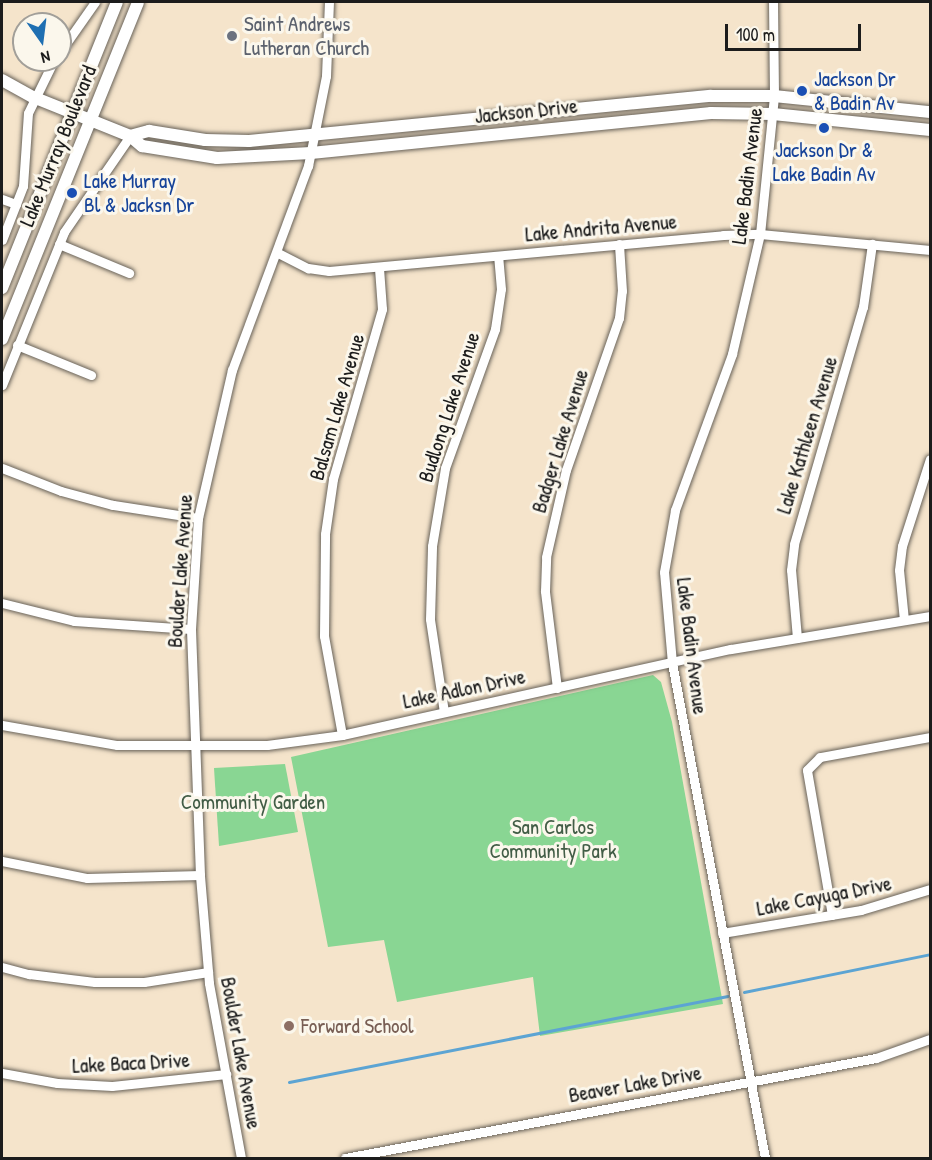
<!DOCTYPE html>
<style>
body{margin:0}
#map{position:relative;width:932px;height:1160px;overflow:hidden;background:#f5e4cb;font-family:"Patrick Hand",sans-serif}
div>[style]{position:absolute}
.green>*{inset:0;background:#89d693}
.stream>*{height:3px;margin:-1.5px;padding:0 1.5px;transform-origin:1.5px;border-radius:1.5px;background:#5ca4d3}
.roads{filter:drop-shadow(0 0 2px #686259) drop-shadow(0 0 2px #686259)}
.minor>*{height:9px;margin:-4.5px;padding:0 4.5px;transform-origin:4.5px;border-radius:4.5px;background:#fff}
.major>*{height:12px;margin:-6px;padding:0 6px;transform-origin:6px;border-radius:6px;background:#fff}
.dots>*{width:16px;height:16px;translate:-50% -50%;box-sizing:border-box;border:3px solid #fbf7ec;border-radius:50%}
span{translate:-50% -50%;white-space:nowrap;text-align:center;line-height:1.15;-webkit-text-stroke:6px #fbf7ec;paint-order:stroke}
.worship-label{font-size:21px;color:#5b616d}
.left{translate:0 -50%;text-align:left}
.transit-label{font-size:21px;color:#164399}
.street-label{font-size:21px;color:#1c1c1c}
.park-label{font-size:21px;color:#425d46}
.education-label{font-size:21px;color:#785e54}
.frame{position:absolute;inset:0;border:3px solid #1c1c1c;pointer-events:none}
.north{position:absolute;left:12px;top:12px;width:60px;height:60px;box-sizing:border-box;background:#fbf7ec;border:2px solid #a29f99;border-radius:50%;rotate:166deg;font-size:16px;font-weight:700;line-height:24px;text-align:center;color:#1c1c1c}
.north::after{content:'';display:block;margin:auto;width:21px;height:27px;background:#1f6fb2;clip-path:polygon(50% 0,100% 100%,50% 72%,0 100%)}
.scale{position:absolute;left:725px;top:24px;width:136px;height:27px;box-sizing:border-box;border:3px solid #1c1c1c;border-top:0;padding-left:8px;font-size:18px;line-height:21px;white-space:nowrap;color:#1c1c1c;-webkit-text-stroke:4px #fbf7ec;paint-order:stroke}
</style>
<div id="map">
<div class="green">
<i style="clip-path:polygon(653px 675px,661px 682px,672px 722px,723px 1004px,540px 1036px,533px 977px,397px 1002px,384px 940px,328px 947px,291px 757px)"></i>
<i style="clip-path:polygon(285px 764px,298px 832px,219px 846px,214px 768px)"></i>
</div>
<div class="stream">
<i style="left:744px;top:992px;width:190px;rotate:-11.5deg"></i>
<i style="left:289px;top:1082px;width:447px;rotate:-11.1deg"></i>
</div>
<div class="roads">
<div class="minor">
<i style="left:60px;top:52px;width:61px;rotate:-55deg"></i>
<i style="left:2px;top:199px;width:15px;rotate:20deg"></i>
<i style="left:2px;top:240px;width:58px;rotate:-68.7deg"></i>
<i style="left:23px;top:186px;width:73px;rotate:-86.1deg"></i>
<i style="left:28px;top:113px;width:59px;rotate:-63.9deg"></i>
<i style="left:59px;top:244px;width:76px;rotate:22.5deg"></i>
<i style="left:278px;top:253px;width:34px;rotate:27deg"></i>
<i style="left:308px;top:268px;width:21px;rotate:8deg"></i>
<i style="left:329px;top:271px;width:396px;rotate:-5.2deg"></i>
<i style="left:723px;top:235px;width:37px;rotate:-2deg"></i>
<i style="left:760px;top:234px;width:171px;rotate:5.4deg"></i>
<i style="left:17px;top:345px;width:80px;rotate:22.1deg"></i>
<i style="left:2px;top:385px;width:165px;rotate:-67.9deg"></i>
<i style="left:64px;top:232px;width:116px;rotate:-55.5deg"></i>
<i style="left:2px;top:468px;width:63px;rotate:21.3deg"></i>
<i style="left:61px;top:491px;width:54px;rotate:15.1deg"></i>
<i style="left:113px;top:505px;width:86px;rotate:8.7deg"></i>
<i style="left:2px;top:603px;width:74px;rotate:14deg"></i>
<i style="left:74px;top:621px;width:117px;rotate:3.9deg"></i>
<i style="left:904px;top:620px;width:50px;rotate:-95.7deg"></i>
<i style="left:899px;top:570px;width:24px;rotate:-83deg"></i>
<i style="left:902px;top:546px;width:91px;rotate:-72.2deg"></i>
<i style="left:797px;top:638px;width:68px;rotate:-95deg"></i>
<i style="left:791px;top:570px;width:26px;rotate:-83deg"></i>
<i style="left:794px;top:544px;width:247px;rotate:-73.8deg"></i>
<i style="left:863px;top:307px;width:64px;rotate:-81.9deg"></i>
<i style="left:557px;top:688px;width:98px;rotate:-97.1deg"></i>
<i style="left:545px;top:591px;width:34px;rotate:-88deg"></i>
<i style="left:546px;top:557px;width:89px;rotate:-77.1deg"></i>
<i style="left:566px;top:470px;width:161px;rotate:-70.8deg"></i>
<i style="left:619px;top:318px;width:27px;rotate:-84deg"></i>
<i style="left:622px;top:291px;width:47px;rotate:-93.7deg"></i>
<i style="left:444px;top:712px;width:94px;rotate:-98.6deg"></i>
<i style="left:430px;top:619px;width:73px;rotate:-88.4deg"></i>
<i style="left:432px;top:546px;width:79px;rotate:-80.5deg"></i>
<i style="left:445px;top:468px;width:148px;rotate:-70.2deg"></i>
<i style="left:495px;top:329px;width:40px;rotate:-81.5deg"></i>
<i style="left:501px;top:289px;width:32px;rotate:-95deg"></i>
<i style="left:2px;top:725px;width:117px;rotate:9.9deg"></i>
<i style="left:117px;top:745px;width:150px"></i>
<i style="left:267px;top:745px;width:76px;rotate:-7.6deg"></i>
<i style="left:342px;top:735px;width:398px;rotate:-12.5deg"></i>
<i style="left:731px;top:649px;width:202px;rotate:-9.4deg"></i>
<i style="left:342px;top:735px;width:101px;rotate:-100.3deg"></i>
<i style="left:324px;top:636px;width:102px;rotate:-89.4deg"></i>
<i style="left:325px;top:534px;width:56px;rotate:-81.7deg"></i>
<i style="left:333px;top:479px;width:177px;rotate:-73.9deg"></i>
<i style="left:382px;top:309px;width:41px;rotate:-94.2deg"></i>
<i style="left:2px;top:861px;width:87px;rotate:11.3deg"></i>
<i style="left:87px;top:878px;width:113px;rotate:-1.5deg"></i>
<i style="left:832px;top:915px;width:147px;rotate:-99.8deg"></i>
<i style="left:807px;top:770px;width:18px;rotate:-45deg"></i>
<i style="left:820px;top:757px;width:112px;rotate:-10.3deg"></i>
<i style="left:722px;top:933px;width:141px;rotate:-9.4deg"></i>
<i style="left:861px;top:910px;width:72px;rotate:-16.9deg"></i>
<i style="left:2px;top:967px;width:28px;rotate:15deg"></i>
<i style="left:29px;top:974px;width:66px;rotate:6.9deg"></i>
<i style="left:95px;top:982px;width:49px"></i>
<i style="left:144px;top:982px;width:65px;rotate:-8.9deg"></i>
<i style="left:2px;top:1073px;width:56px;rotate:10.3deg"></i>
<i style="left:57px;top:1083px;width:55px;rotate:3.1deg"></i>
<i style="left:112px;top:1086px;width:115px;rotate:-6deg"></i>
<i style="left:241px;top:1158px;width:178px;rotate:-100.4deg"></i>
<i style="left:209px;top:983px;width:108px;rotate:-94.8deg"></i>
<i style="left:200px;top:875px;width:246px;rotate:-92.1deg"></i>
<i style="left:191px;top:629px;width:111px;rotate:-86.4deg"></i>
<i style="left:198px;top:518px;width:152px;rotate:-77.1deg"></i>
<i style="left:232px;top:370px;width:218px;rotate:-69.6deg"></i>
<i style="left:308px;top:166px;width:92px;rotate:-78.7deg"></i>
<i style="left:326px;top:76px;width:74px;rotate:-87.7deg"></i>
<i style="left:345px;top:1158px;width:540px;rotate:-10.67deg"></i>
<i style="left:876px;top:1058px;width:57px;rotate:-19.4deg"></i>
<i style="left:765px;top:1158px;width:504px;rotate:-100.64deg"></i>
<i style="left:672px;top:663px;width:91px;rotate:-95deg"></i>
<i style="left:664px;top:572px;width:63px;rotate:-79.9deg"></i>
<i style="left:675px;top:510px;width:166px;rotate:-69.9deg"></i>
<i style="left:732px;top:354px;width:123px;rotate:-76.9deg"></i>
<i style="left:760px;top:234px;width:139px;rotate:-84.2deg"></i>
<i style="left:774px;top:96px;width:94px;rotate:-90.6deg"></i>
</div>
<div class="major">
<i style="left:2px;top:80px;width:35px;rotate:29deg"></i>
<i style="left:33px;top:97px;width:105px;rotate:21.9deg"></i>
<i style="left:130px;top:136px;width:16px;rotate:40deg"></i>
<i style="left:142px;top:146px;width:76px;rotate:9.1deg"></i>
<i style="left:217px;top:158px;width:94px;rotate:-3deg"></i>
<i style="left:311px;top:153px;width:402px;rotate:-5.7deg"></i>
<i style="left:711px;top:113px;width:62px;rotate:0.9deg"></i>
<i style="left:773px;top:114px;width:158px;rotate:5.8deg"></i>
<i style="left:130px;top:136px;width:20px;rotate:-15deg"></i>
<i style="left:149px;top:131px;width:57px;rotate:9.1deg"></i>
<i style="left:205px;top:140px;width:44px;rotate:1.3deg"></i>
<i style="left:249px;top:141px;width:464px;rotate:-5.6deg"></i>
<i style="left:711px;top:96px;width:63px"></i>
<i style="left:774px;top:96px;width:157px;rotate:5.9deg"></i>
<i style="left:2px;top:288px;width:308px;rotate:-68.1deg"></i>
<i style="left:2px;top:339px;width:363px;rotate:-68deg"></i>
</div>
</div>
<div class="dots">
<i style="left:232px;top:36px;background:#6b7280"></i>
<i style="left:802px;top:91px;background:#1a4fb4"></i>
<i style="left:824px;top:128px;background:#1a4fb4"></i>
<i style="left:72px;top:193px;background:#1a4fb4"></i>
<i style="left:289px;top:1026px;background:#8d6e63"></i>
</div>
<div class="worship-label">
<span class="left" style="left:244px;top:36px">Saint Andrews<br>Lutheran Church</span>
</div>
<div class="transit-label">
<span class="left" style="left:814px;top:91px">Jackson Dr<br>&amp; Badin Av</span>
<span style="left:824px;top:162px">Jackson Dr &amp;<br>Lake Badin Av</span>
<span class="left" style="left:84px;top:193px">Lake Murray<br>Bl &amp; Jacksn Dr</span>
</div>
<div class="street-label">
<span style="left:526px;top:111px;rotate:-6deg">Jackson Drive</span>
<span style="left:58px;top:146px;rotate:-68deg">Lake Murray Boulevard</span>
<span style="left:747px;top:176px;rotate:-83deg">Lake Badin Avenue</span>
<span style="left:601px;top:228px;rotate:-5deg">Lake Andrita Avenue</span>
<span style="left:337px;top:407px;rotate:-74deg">Balsam Lake Avenue</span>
<span style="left:449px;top:407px;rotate:-72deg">Budlong Lake Avenue</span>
<span style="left:807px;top:435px;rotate:-73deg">Lake Kathleen Avenue</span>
<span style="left:560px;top:441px;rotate:-73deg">Badger Lake Avenue</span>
<span style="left:180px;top:571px;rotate:-86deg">Boulder Lake Avenue</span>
<span style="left:692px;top:646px;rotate:83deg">Lake Badin Avenue</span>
<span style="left:464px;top:689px;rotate:-12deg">Lake Adlon Drive</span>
<span style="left:824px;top:896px;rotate:-11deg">Lake Cayuga Drive</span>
<span style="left:241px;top:1053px;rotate:80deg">Boulder Lake Avenue</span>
<span style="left:131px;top:1063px;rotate:-3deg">Lake Baca Drive</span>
<span style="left:635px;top:1084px;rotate:-10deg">Beaver Lake Drive</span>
</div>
<div class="park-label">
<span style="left:253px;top:802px">Community Garden</span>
<span style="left:553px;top:839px">San Carlos<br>Community Park</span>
</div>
<div class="education-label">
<span class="left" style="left:301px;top:1026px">Forward School</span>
</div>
<div class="frame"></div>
<div class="north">N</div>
<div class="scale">100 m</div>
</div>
